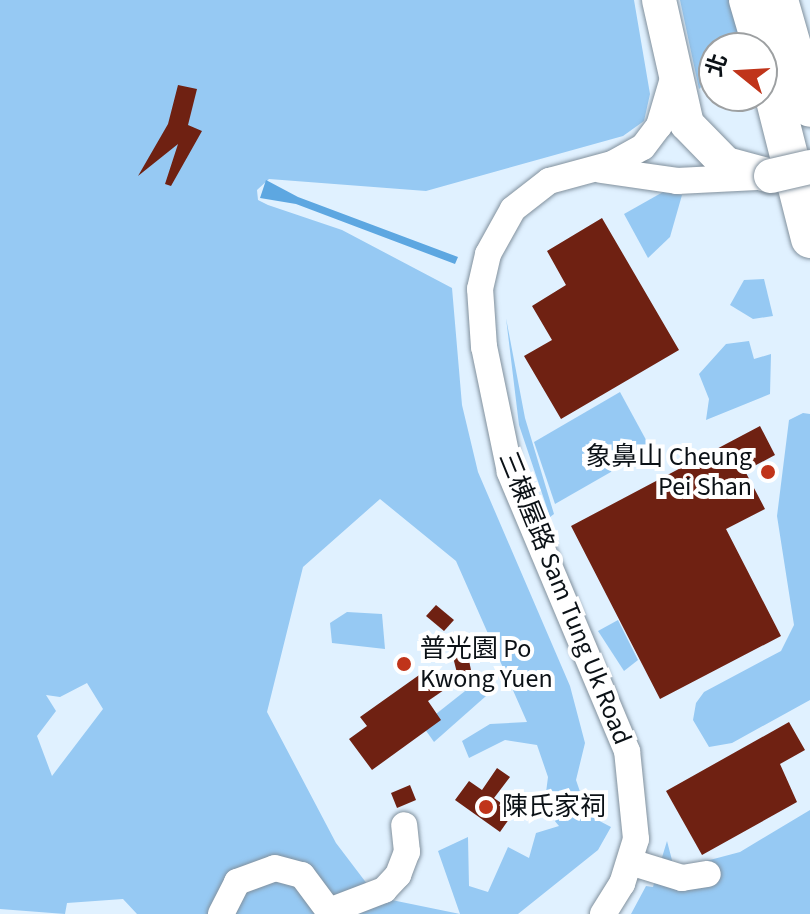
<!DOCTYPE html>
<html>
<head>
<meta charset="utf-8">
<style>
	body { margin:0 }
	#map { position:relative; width:810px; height:914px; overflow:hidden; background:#e0f1ff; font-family:"Source Sans 3","Noto Sans TC",sans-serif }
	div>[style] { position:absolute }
	.green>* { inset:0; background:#96c9f3 }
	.water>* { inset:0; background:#5da7e1 }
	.building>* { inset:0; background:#6f2112 }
	.roads { filter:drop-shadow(0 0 2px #81909d) drop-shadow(0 0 2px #81909d) }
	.minor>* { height:26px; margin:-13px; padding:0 13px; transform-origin:13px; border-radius:13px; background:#fff }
	.major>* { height:34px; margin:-17px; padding:0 17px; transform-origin:17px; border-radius:17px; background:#fff }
	.highway>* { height:38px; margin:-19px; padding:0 19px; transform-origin:19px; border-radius:19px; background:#fff }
	.bridges { filter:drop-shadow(0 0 2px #81909d) drop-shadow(0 0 2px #81909d) }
	.major-bridge>* { height:34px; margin:-17px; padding:0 17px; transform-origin:17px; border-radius:17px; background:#fff }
	.dots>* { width:22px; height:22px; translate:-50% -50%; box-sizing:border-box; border:4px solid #fff; border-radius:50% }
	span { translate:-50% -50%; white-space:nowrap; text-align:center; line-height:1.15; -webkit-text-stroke:8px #fff; paint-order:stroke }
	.poi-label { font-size:26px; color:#0b1116 }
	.right { translate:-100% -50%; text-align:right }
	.left { translate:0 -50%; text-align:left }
	.street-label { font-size:26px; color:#0b1116 }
	.north { position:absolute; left:698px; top:32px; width:80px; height:80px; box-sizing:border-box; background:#fff; border:2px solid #9da0a2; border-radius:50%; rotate:288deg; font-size:22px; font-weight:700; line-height:32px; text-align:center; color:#0b1116 }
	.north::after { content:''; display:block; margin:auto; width:28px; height:36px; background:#c0341a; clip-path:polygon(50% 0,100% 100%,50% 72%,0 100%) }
</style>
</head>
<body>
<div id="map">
	<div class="green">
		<i style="clip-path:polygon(evenodd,0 0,634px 0,650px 94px,644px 121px,623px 136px,426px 191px,269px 179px,257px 190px,258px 200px,268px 205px,342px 230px,452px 288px,462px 405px,478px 472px,570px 686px,585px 743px,576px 780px,588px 815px,611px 827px,598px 850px,518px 914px,137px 914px,123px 899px,67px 903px,65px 914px,0 909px,0 0,380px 499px,456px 561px,527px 722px,490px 724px,462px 741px,469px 758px,505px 740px,537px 745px,548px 777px,544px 808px,559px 826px,536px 833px,529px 858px,508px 847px,488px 892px,469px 886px,468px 837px,438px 851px,460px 914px,377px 897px,336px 843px,267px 712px,303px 567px,380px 499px,0 0,87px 683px,103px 709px,52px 776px,37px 736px,56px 711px,46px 695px,60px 697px,87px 683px)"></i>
		<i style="clip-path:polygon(680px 0,729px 0,743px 48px,714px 48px,714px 76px,699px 89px)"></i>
		<i style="clip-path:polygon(663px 192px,682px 195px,670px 237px,648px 258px,624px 214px)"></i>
		<i style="clip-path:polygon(764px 279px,773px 316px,753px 319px,730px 305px,744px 280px)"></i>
		<i style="clip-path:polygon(506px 318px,525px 418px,554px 514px,550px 517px,519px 425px)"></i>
		<i style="clip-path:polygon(749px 341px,754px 359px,771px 354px,770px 394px,706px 420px,709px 399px,699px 374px,726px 344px)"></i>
		<i style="clip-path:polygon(620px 392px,651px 449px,555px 504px,534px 442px)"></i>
		<i style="clip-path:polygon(803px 413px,810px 414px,810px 700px,732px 743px,709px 747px,693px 720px,696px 703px,704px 692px,781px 651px,794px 625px,777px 516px,789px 420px)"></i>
		<i style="clip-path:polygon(347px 612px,382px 614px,385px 649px,332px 643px,330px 623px)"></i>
		<i style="clip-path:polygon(618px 620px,638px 660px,624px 671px,598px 631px)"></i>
		<i style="clip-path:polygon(479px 680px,486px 696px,434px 742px,422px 725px)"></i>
		<i style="clip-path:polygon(810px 810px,810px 914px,631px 914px,646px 886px,653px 887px,667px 841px,673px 864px,691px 865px,740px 852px)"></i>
	</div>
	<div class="water">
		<i style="clip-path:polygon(266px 180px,298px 197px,458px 257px,455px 264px,296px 204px,260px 198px)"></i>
	</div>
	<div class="building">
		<i style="clip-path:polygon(178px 85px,197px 89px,188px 125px,202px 131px,171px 186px,165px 184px,178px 144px,138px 176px,168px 124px)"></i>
		<i style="clip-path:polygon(602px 218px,679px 350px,561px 419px,524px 356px,552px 340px,532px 306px,566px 285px,547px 251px)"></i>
		<i style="clip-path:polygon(760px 426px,775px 455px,745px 471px,765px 509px,726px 529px,781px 636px,660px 699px,571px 526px)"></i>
		<i style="clip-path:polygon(436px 605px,454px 620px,444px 631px,426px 616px)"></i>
		<i style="clip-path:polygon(464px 634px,474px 686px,461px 689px,448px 637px)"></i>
		<i style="clip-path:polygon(429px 668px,444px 690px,428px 701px,441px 720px,372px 770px,349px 739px,367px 726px,360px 717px)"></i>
		<i style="clip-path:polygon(789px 722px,805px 750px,780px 764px,797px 802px,702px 855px,666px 791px)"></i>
		<i style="clip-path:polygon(497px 768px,510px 777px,494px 798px,514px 812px,500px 832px,455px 800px,469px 781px,482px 790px)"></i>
		<i style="clip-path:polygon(410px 785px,416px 800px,397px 808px,391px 793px)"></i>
	</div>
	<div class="roads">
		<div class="minor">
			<i style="left:601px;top:170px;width:77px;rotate:8.2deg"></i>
			<i style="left:677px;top:181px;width:80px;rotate:-2.9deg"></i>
			<i style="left:640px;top:865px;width:44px;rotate:17.2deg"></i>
			<i style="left:682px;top:878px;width:26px;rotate:-9deg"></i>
			<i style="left:332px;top:910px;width:56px;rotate:-21deg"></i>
			<i style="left:384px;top:890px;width:21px;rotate:-47deg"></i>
			<i style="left:398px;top:875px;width:25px;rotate:-69deg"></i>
			<i style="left:407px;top:852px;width:27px;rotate:-96deg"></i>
			<i style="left:221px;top:914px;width:36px;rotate:-63deg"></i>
			<i style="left:237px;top:882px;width:40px;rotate:-20.2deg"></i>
			<i style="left:275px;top:868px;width:28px;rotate:15deg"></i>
			<i style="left:302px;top:875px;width:49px;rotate:53.4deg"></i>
			<i style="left:603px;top:914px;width:36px;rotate:-58deg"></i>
			<i style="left:622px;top:884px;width:47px;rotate:-72.7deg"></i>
			<i style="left:636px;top:839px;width:88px;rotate:-95.8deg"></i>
			<i style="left:627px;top:751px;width:303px;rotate:-112.8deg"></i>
			<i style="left:510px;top:472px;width:128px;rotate:-101.7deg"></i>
			<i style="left:484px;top:347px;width:58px;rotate:-93.9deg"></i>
			<i style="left:480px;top:289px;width:36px;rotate:-77deg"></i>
			<i style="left:488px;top:254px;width:51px;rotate:-60.9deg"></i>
			<i style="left:513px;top:209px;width:46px;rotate:-37.9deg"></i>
			<i style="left:549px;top:181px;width:65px;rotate:-15.1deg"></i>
			<i style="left:612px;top:164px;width:35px;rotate:-29deg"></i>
			<i style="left:643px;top:147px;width:26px;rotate:-53deg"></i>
			<i style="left:659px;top:126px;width:53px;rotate:-73.6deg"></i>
		</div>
		<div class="major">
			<i style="left:659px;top:0;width:127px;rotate:77.3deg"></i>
			<i style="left:687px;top:124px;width:56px;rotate:45.7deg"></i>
			<i style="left:726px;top:164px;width:47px;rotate:14.9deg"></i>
		</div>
		<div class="highway">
			<i style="left:748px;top:0;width:50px;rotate:73.7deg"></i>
			<i style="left:779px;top:0;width:112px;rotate:74deg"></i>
			<i style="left:762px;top:49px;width:196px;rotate:75.8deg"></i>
		</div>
	</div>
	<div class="bridges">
		<div class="major-bridge">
			<i style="left:771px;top:176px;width:40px;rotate:-13deg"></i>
		</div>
	</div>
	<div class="dots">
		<i style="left:768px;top:472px;background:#c0341a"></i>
		<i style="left:404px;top:664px;background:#c0341a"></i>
		<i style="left:486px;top:807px;background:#c0341a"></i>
	</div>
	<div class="poi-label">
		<span class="right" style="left:752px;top:472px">象鼻山 Cheung<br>Pei Shan</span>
		<span class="left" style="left:420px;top:664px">普光園 Po<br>Kwong Yuen</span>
		<span class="left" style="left:502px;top:807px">陳氏家祠</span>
	</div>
	<div class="street-label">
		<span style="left:565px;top:598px;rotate:68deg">三棟屋路 Sam Tung Uk Road</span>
	</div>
	<div class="north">北</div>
</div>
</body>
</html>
